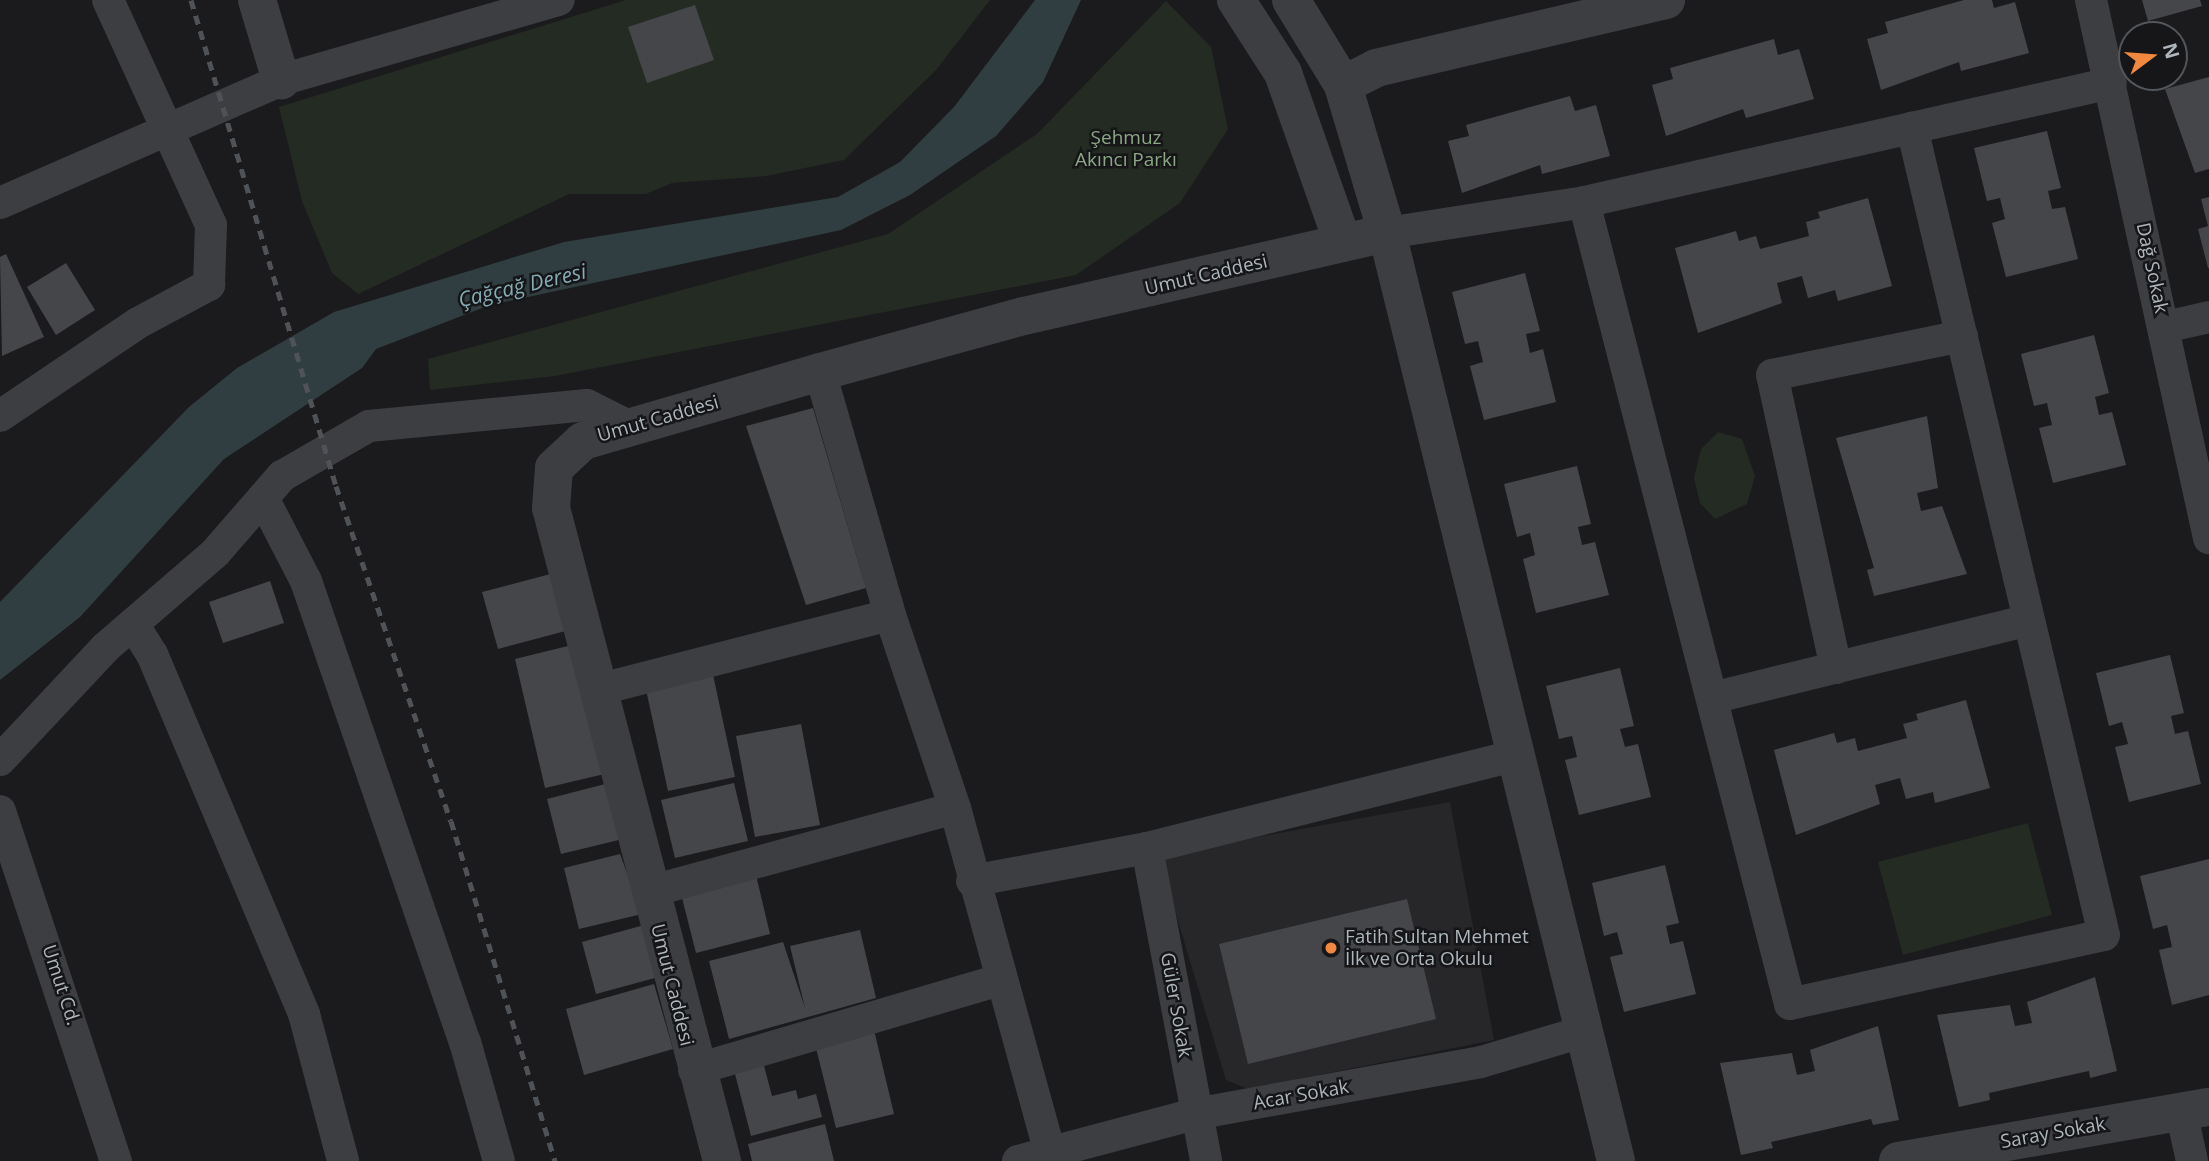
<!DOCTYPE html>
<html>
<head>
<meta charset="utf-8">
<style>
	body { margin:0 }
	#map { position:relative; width:2209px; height:1161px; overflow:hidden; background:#1b1b1d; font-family:"Open Sans",sans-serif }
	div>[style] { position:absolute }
	.built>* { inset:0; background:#27272a }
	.green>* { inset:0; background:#232b22 }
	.water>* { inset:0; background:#303e41 }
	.building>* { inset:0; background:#45464a }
	.minor>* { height:32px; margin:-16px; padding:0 16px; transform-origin:16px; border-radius:16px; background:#3c3e42 }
	.tertiary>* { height:38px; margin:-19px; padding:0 19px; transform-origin:19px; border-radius:19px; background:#3c3e42 }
	.rail>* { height:5px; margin-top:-2.5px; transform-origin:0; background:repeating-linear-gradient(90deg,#4f5357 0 9px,transparent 0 16px) }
	.dots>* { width:19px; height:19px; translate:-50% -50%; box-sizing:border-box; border:4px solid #161618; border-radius:50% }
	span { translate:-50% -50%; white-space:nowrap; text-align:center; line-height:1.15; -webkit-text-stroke:5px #161618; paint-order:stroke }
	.park-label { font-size:19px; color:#8ba785 }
	.street-label { font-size:19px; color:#adb6bc }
	.poi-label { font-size:19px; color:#adb6bc }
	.left { translate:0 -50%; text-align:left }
	.water-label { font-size:21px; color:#86acb6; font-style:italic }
	.north { position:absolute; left:2118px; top:21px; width:70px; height:70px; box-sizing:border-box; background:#161618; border:2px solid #52565a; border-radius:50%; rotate:74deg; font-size:19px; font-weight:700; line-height:28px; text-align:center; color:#adb6bc }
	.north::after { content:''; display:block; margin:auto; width:24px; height:32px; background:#f1883f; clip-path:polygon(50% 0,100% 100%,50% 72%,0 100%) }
</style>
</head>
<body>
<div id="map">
	<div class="built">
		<i style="clip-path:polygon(1450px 802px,1494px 1040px,1248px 1089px,1226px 1080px,1158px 855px)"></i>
	</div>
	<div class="green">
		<i style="clip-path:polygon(626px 0,990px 0,936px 70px,844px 160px,766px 176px,672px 183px,646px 194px,569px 194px,358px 294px,332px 273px,302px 201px,279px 107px)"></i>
		<i style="clip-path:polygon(1166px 1px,1211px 47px,1228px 129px,1180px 203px,1076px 275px,555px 376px,430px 390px,428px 359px,888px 234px,1037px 134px)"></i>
		<i style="clip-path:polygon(1718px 432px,1742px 439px,1755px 476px,1747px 504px,1715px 519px,1700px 503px,1694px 478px,1701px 449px)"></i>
		<i style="clip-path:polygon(2028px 823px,2052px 915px,1903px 955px,1878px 862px)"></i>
	</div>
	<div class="water">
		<i style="clip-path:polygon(1035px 0,1081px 0,1043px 82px,996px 136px,910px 195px,841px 230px,490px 305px,376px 349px,362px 368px,224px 459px,80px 617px,0 680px,0 602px,189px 407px,237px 368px,334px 312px,564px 242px,838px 197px,900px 162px,954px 107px)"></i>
	</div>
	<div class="building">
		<i style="clip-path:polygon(1964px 0,1992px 0,1994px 8px,2015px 2px,2029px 53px,1961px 71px,1959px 62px,1881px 90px,1867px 39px,1888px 33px,1885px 22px)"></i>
		<i style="clip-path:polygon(2142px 0,2200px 0,2202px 6px,2148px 21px)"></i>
		<i style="clip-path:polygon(695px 5px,714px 60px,647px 83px,628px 27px)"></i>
		<i style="clip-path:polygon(1774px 39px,1778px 55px,1799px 49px,1814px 99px,1746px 118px,1743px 109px,1666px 136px,1652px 85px,1673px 79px,1670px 68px)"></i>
		<i style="clip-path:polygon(2209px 77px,2209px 169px,2195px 173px,2165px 89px)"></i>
		<i style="clip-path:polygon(1570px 96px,1575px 111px,1596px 105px,1610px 156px,1542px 174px,1540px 165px,1462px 193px,1448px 141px,1469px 136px,1466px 125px)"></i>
		<i style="clip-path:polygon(2047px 131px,2061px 188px,2048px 191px,2052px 209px,2065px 207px,2078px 259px,2006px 277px,1992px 223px,2005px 219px,2000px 198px,1987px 201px,1974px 148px)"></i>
		<i style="clip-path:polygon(2209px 197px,2209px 268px,2208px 268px,2198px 229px,2208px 226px,2201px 199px)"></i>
		<i style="clip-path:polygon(1868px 198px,1892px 286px,1838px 301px,1835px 290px,1808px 298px,1802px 276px,1777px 283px,1782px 303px,1698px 333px,1675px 248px,1736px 231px,1739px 241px,1756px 236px,1760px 249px,1809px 236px,1806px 222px,1820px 218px,1818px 212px)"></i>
		<i style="clip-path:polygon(6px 254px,44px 337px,2px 356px,0 257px)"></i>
		<i style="clip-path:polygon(66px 263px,95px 310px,56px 335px,27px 287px)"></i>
		<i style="clip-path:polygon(1525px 273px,1540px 331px,1526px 334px,1530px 353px,1543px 349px,1556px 402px,1484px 420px,1470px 366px,1483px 362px,1478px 341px,1465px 344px,1452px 292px)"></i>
		<i style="clip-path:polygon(2094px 335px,2109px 393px,2095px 397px,2099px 415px,2112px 412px,2126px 465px,2053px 483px,2039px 428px,2052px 425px,2047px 403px,2034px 406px,2021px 354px)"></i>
		<i style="clip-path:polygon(813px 408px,866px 588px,806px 605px,746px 426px)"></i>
		<i style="clip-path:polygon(1927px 416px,1938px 488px,1917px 493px,1921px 511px,1942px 506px,1967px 574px,1874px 596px,1867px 570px,1874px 568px,1836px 438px)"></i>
		<i style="clip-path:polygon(1577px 466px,1591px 524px,1578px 527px,1582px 545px,1595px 542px,1609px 595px,1536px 613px,1523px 559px,1535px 555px,1530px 533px,1517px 537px,1504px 484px)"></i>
		<i style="clip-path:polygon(558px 572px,573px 629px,498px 649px,482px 592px)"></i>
		<i style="clip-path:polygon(270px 581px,284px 623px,223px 643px,209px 602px)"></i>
		<i style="clip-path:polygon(576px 644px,609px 773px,545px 788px,515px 659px)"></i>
		<i style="clip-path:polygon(2170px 655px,2184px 713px,2171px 716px,2175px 734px,2188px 731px,2201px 784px,2129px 802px,2115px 747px,2128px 744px,2122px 722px,2109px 726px,2096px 673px)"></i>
		<i style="clip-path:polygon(1620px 668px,1634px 726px,1620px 729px,1625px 747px,1638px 744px,1651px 797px,1579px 815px,1565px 760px,1577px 757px,1572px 736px,1559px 739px,1546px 686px)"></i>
		<i style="clip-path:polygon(712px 670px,735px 777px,668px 791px,645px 685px)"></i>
		<i style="clip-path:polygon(1966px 700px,1990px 788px,1935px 803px,1933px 792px,1906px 799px,1900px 778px,1875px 785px,1880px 804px,1796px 835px,1774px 750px,1834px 733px,1837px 743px,1855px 738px,1858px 751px,1907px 738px,1903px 724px,1918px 720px,1916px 714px)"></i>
		<i style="clip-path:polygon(801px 724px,820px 825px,755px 837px,736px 736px)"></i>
		<i style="clip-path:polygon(613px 782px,627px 838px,561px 854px,547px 799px)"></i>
		<i style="clip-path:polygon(734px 783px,748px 841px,675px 858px,661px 800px)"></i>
		<i style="clip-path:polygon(620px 854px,642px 914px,579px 929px,564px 868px)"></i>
		<i style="clip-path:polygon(2209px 859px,2209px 995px,2172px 1005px,2159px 950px,2172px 947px,2167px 925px,2153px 929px,2140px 876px)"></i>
		<i style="clip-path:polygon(1665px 865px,1679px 923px,1666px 926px,1670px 944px,1683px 941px,1696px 994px,1624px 1012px,1610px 957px,1623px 954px,1617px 932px,1604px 936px,1592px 883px)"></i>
		<i style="clip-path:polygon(755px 871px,770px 934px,696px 953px,680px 890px)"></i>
		<i style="clip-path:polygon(1407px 899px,1436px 1019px,1248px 1064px,1219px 944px)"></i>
		<i style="clip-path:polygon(648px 924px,662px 976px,596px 994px,582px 942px)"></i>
		<i style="clip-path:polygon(860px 930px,876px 998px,729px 1039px,709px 961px,783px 942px,805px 1008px,790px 946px)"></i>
		<i style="clip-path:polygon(2095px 977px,2117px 1071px,2090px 1078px,2089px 1071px,1989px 1093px,1990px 1100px,1959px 1107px,1937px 1015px,2010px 1005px,2015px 1026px,2032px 1023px,2027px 1002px)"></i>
		<i style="clip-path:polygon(654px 984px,673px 1049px,584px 1075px,566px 1009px)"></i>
		<i style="clip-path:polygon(1878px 1026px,1899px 1120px,1873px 1125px,1871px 1119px,1771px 1142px,1773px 1148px,1741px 1155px,1720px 1063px,1792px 1053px,1797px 1075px,1815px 1071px,1810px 1050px)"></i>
		<i style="clip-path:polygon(874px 1030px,894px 1114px,836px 1128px,815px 1044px)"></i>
		<i style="clip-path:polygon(763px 1062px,772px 1096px,796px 1090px,798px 1099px,816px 1094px,822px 1117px,751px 1136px,734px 1070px)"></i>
		<i style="clip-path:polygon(825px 1124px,834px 1161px,752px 1161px,748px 1144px)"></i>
	</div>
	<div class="minor">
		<i style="left:2091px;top:0;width:551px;rotate:77.63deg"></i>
		<i style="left:1584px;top:202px;width:828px;rotate:75.59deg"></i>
		<i style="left:1790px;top:1004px;width:321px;rotate:-12.4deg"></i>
		<i style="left:2104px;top:935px;width:830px;rotate:-103.38deg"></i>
		<i style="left:0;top:203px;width:307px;rotate:-23.6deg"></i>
		<i style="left:281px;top:80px;width:289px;rotate:-16.1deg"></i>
		<i style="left:1387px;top:233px;width:199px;rotate:-8.9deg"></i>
		<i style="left:1584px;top:202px;width:540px;rotate:-12.72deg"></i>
		<i style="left:2165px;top:327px;width:45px;rotate:-12.8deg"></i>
		<i style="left:820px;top:372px;width:253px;rotate:73.9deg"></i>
		<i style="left:890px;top:615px;width:204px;rotate:71.4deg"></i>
		<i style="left:955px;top:808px;width:358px;rotate:74.6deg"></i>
		<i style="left:0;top:416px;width:166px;rotate:-34deg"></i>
		<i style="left:138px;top:323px;width:81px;rotate:-28.2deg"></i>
		<i style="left:209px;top:285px;width:60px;rotate:-88.1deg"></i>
		<i style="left:211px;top:225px;width:247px;rotate:-114.6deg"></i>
		<i style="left:263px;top:498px;width:93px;rotate:62.6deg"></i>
		<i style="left:306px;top:581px;width:488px;rotate:71deg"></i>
		<i style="left:465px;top:1042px;width:124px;rotate:74.1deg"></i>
		<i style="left:133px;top:624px;width:36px;rotate:58deg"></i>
		<i style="left:152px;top:654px;width:391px;rotate:67.1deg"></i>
		<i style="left:304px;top:1014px;width:152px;rotate:75.1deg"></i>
		<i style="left:1836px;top:668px;width:300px;rotate:-102.3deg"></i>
		<i style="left:1772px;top:375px;width:194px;rotate:-11.6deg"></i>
		<i style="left:597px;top:690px;width:302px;rotate:-14.4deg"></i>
		<i style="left:1712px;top:698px;width:326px;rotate:-13.8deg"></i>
		<i style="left:0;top:760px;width:154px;rotate:-46.8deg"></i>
		<i style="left:105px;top:648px;width:145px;rotate:-40.8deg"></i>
		<i style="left:215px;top:553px;width:102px;rotate:-49deg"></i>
		<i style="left:282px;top:476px;width:100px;rotate:-29.9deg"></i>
		<i style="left:369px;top:426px;width:219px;rotate:-5.5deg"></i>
		<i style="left:587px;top:405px;width:49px;rotate:26.6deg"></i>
		<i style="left:0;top:811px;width:369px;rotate:71.7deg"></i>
		<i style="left:1147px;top:848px;width:319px;rotate:79.3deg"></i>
		<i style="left:972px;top:881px;width:178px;rotate:-10.7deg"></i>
		<i style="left:1147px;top:848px;width:382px;rotate:-14.1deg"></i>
		<i style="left:648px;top:892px;width:318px;rotate:-15.3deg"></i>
		<i style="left:694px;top:1070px;width:319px;rotate:-16.4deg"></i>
		<i style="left:2181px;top:1111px;width:51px;rotate:77.6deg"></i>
		<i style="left:1018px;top:1161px;width:183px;rotate:-14.9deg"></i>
		<i style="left:1195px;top:1114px;width:291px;rotate:-10.3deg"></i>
		<i style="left:1481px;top:1062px;width:109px;rotate:-16.6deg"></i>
	</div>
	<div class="tertiary">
		<i style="left:257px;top:0;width:84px;rotate:73.3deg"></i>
		<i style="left:1236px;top:0;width:87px;rotate:57.2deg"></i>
		<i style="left:1283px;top:73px;width:180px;rotate:70.6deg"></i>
		<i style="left:1291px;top:0;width:100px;rotate:58.5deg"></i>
		<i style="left:722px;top:1161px;width:675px;rotate:-104.67deg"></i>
		<i style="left:551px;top:508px;width:40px;rotate:-85.7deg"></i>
		<i style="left:554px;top:468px;width:40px;rotate:-43deg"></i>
		<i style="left:583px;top:441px;width:247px;rotate:-16.2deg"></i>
		<i style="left:820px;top:372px;width:212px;rotate:-15.4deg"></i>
		<i style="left:1024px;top:316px;width:372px;rotate:-12.9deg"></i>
		<i style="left:1616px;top:1161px;width:956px;rotate:-103.86deg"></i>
		<i style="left:1387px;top:233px;width:154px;rotate:-106.6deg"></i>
		<i style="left:1343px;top:85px;width:37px;rotate:-27deg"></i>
		<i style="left:1376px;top:68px;width:298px;rotate:-13.2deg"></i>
		<i style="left:1898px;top:1161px;width:316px;rotate:-9.9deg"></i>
	</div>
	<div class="rail">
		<i style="left:191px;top:0;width:507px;rotate:73.39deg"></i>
		<i style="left:336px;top:486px;width:354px;rotate:71.1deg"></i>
		<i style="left:451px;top:821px;width:356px;rotate:73deg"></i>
	</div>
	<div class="dots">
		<i style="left:1331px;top:948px;background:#f1883f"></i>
	</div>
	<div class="park-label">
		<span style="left:1126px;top:149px">Şehmuz<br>Akıncı Parkı</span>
	</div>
	<div class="street-label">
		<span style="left:2152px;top:268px;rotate:78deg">Dağ Sokak</span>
		<span style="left:1206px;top:275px;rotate:-13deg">Umut Caddesi</span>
		<span style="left:658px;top:419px;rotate:-16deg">Umut Caddesi</span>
		<span style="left:61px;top:985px;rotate:72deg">Umut Cd.</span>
		<span style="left:672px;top:985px;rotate:76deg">Umut Caddesi</span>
		<span style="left:1176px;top:1005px;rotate:80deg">Güler Sokak</span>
		<span style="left:1301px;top:1095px;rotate:-10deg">Acar Sokak</span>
		<span style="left:2053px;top:1133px;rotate:-10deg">Saray Sokak</span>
	</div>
	<div class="poi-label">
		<span class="left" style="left:1345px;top:948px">Fatih Sultan Mehmet<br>İlk ve Orta Okulu</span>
	</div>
	<div class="water-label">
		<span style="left:522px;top:285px;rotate:-13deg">Çağçağ Deresi</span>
	</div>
	<div class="north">N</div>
</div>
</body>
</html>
